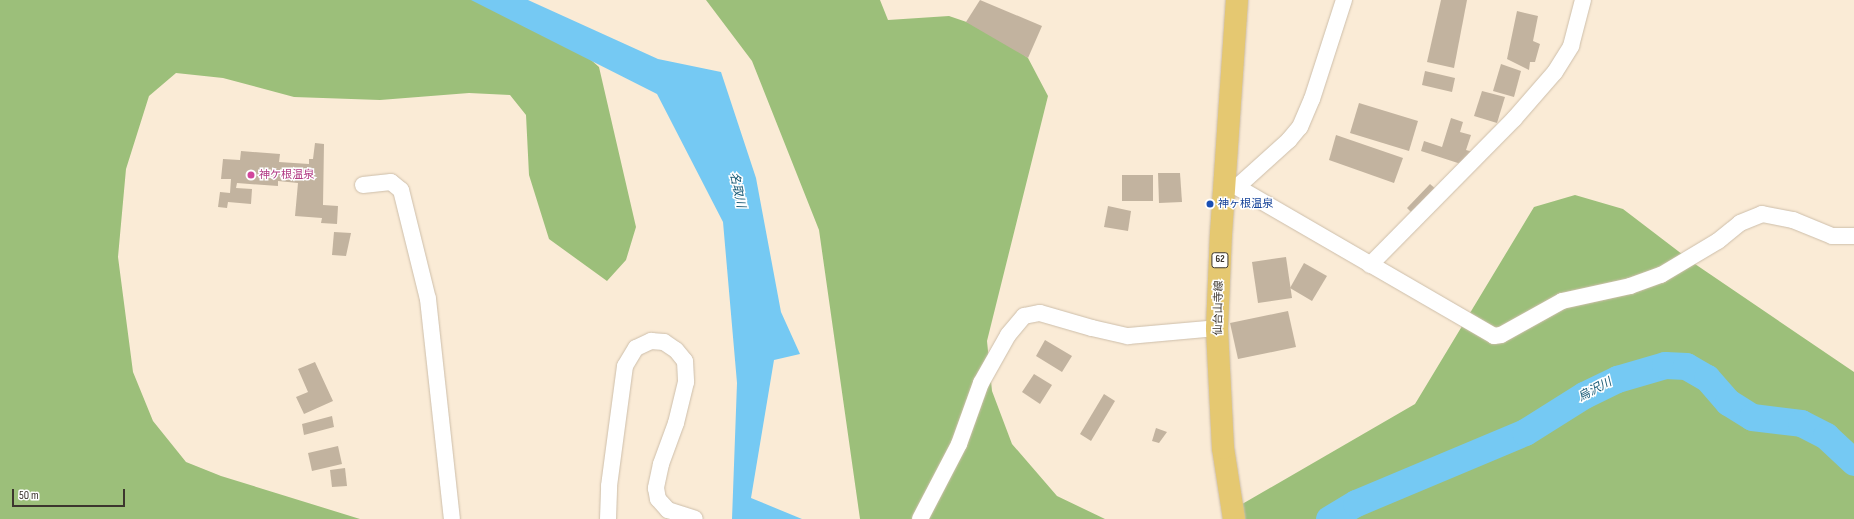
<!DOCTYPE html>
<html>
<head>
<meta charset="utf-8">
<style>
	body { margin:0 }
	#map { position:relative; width:1854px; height:519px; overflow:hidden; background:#faebd6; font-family:"Sofia Sans Condensed","Noto Sans JP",sans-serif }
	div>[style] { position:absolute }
	.forest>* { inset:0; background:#9cbf7a }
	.water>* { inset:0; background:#75c9f3 }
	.river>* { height:27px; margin:-13.5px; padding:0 13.5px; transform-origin:13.5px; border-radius:13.5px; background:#75c9f3 }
	.building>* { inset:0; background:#c2b39f }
	.roads { filter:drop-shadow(0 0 1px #cdbeaa) drop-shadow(0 0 1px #cdbeaa) }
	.minor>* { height:16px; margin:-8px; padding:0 8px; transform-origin:8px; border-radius:8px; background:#fff }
	.primary>* { height:22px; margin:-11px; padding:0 11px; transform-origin:11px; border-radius:11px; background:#e5c871 }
	.dots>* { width:11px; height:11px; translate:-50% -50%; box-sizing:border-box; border:2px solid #fff; border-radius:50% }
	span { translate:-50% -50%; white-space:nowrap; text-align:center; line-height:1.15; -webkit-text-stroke:3px #fff; paint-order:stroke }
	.shield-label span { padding:1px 3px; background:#fff; border:1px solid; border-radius:3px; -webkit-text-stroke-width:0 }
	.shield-label { font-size:10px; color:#3c362e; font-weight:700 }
	.hotel-label { font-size:11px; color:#b23c85 }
	.left { translate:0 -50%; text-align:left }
	.transit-label { font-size:11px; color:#164399 }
	.street-label { font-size:11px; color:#3c362e }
	.water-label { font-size:12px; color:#175975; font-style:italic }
	.scale { position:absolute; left:12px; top:489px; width:113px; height:18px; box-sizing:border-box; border:2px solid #3c362e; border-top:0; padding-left:5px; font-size:12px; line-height:14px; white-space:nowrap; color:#3c362e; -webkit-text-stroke:3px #fff; paint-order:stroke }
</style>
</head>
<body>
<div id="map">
	<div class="forest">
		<i style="clip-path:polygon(0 0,523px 0,599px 67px,636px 227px,626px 260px,607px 281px,549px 239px,529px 175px,526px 115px,510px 95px,469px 93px,380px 100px,294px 97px,223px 78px,176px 73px,149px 96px,126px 169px,118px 257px,133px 372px,153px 421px,186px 462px,221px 476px,360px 519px,0 519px)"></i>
		<i style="clip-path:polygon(706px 0,880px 0,888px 20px,949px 16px,990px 30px,1028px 58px,1048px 96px,987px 341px,992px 391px,1012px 444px,1057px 496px,1105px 519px,860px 519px,819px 230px,752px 61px)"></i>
		<i style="clip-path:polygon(1575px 195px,1623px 209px,1695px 264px,1854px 372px,1854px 519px,1240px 519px,1237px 507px,1415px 404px,1534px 207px)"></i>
	</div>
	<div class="water">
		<i style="clip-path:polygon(471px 0,528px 0,658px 59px,721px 72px,756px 178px,781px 312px,800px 354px,774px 360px,751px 498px,802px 519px,732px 519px,737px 383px,723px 222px,657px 94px)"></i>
	</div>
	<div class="river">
		<i style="left:1329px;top:519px;width:31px;rotate:-31deg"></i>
		<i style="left:1356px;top:503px;width:183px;rotate:-22.8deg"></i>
		<i style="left:1525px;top:432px;width:70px;rotate:-32.1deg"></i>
		<i style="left:1584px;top:395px;width:37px;rotate:-26deg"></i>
		<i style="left:1617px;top:379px;width:50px;rotate:-16.3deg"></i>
		<i style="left:1665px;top:365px;width:21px;rotate:3deg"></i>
		<i style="left:1686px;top:366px;width:24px;rotate:30deg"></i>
		<i style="left:1707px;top:378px;width:32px;rotate:49deg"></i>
		<i style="left:1728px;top:402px;width:28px;rotate:32deg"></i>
		<i style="left:1752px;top:417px;width:49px;rotate:7deg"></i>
		<i style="left:1801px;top:423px;width:28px;rotate:27deg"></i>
		<i style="left:1826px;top:436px;width:38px;rotate:43deg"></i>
	</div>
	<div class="building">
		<i style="clip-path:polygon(980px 0,1042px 26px,1028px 58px,966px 22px)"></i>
		<i style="clip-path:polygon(1441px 0,1467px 0,1454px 68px,1427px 62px)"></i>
		<i style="clip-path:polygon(1517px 11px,1538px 16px,1533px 41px,1540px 44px,1535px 62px,1530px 62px,1529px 70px,1507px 59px)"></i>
		<i style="clip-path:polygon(1501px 64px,1521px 71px,1514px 97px,1493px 91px)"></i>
		<i style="clip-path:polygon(1425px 71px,1455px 78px,1452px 92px,1422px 85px)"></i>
		<i style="clip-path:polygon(1482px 91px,1505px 97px,1497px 123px,1474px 116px)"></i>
		<i style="clip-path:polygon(1359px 103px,1418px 121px,1409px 151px,1350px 133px)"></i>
		<i style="clip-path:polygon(1451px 118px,1463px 122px,1460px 132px,1471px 135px,1466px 150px,1476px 153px,1464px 165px,1421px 151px,1424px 141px,1442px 147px)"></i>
		<i style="clip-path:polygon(1336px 135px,1403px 158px,1394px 183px,1329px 160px)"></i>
		<i style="clip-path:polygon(315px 143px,324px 144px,323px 205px,338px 206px,337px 224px,321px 223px,322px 218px,295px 216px,298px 183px,278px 181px,278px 186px,237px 183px,236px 188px,252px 189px,251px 204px,228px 202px,227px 208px,218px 207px,220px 192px,230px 193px,231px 179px,221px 179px,223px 159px,240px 160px,241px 151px,280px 154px,279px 162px,309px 164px,309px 159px,313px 159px)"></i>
		<i style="clip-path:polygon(1158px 173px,1180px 173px,1182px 202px,1159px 203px)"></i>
		<i style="clip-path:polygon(1122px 175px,1153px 175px,1153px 201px,1122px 201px)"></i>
		<i style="clip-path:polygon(1430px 184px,1438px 191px,1415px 216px,1407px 208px)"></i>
		<i style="clip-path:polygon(1108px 206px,1131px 211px,1128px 231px,1104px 227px)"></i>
		<i style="clip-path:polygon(334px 232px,351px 233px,346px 256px,332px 255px)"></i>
		<i style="clip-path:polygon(1286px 257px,1292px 298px,1258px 303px,1252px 262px)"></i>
		<i style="clip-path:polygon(1304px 263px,1327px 276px,1312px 301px,1290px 288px)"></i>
		<i style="clip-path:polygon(1288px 311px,1296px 347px,1238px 359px,1230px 323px)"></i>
		<i style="clip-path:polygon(1045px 340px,1072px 356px,1062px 372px,1036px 356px)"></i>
		<i style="clip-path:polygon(315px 362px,333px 401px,304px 414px,296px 397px,308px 392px,298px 369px)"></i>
		<i style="clip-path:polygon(1034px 374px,1052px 385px,1040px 404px,1022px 392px)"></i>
		<i style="clip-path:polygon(1104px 394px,1115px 401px,1091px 441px,1080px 434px)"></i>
		<i style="clip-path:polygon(332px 416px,334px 427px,304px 435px,302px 424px)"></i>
		<i style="clip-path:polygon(1156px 428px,1167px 432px,1159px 443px,1152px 441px)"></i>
		<i style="clip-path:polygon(338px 446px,342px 464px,312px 471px,308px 453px)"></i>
		<i style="clip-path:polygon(345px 468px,347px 486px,332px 487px,330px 470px)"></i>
	</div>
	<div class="roads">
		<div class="minor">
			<i style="left:363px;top:185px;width:28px;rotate:-6deg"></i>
			<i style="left:391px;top:182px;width:13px;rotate:39deg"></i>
			<i style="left:401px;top:190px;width:112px;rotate:76.1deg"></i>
			<i style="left:428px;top:299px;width:221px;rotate:83.8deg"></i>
			<i style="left:1225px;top:187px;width:12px"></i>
			<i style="left:1237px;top:187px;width:297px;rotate:30.1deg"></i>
			<i style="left:1494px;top:336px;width:7px;rotate:-8deg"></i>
			<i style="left:1501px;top:335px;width:70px;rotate:-29.1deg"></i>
			<i style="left:1562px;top:301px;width:70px;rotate:-12.4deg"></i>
			<i style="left:1630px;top:286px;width:33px;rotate:-20deg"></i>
			<i style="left:1661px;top:275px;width:66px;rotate:-30.8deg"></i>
			<i style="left:1718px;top:241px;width:28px;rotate:-39deg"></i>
			<i style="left:1740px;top:223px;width:24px;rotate:-22deg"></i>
			<i style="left:1762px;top:214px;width:32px;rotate:11deg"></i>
			<i style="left:1793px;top:220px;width:42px;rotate:22.3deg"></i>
			<i style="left:1832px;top:236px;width:22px"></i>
			<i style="left:1237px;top:187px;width:70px;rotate:-42.1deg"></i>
			<i style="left:1289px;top:140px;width:17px;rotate:-50deg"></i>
			<i style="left:1300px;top:127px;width:30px;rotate:-67deg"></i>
			<i style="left:1312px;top:99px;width:104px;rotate:-72.1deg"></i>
			<i style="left:1370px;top:265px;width:205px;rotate:-45.4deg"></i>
			<i style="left:1514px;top:119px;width:62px;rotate:-48.9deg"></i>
			<i style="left:1555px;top:72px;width:31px;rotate:-58deg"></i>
			<i style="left:1571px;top:46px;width:48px;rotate:-75.4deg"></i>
			<i style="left:608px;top:519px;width:33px;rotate:-88deg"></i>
			<i style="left:609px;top:486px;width:121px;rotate:-82.4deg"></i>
			<i style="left:625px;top:366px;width:21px;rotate:-59deg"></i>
			<i style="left:636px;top:348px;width:17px;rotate:-25deg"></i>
			<i style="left:651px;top:341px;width:13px;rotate:4deg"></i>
			<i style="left:664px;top:342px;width:14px;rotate:34deg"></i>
			<i style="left:676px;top:350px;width:14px;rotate:51deg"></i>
			<i style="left:685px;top:361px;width:21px;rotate:87deg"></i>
			<i style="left:686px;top:382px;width:42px;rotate:103.7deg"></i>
			<i style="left:676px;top:423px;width:44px;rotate:110.1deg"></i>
			<i style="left:661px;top:464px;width:25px;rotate:102deg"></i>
			<i style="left:656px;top:488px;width:11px;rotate:80deg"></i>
			<i style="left:658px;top:499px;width:15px;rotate:48deg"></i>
			<i style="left:668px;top:510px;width:28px;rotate:18deg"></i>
			<i style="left:920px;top:519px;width:85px;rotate:-62.5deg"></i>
			<i style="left:959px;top:444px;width:65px;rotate:-70.2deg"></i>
			<i style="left:981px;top:383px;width:55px;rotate:-60.6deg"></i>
			<i style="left:1008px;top:335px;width:25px;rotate:-50deg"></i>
			<i style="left:1024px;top:316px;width:16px;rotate:-11deg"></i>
			<i style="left:1040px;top:313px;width:54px;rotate:16.1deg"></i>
			<i style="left:1092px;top:328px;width:37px;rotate:13deg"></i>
			<i style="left:1128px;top:336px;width:89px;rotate:-5.1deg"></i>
		</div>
		<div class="primary">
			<i style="left:1234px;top:519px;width:72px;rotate:-98.8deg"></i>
			<i style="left:1223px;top:448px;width:120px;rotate:-92.9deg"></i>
			<i style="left:1217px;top:328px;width:94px;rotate:-87.6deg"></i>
			<i style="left:1221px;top:234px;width:235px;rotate:-86.1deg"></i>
		</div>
	</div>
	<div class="dots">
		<i style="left:251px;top:175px;background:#d1479c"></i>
		<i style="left:1210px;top:204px;background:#1a4fb4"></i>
	</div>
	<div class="shield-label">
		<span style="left:1220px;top:260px">62</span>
	</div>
	<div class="hotel-label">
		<span class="left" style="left:259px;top:175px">神ケ根温泉</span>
	</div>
	<div class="transit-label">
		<span class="left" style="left:1218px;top:204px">神ヶ根温泉</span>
	</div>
	<div class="street-label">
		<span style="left:1219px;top:308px;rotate:-89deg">仙台山寺線</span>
	</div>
	<div class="water-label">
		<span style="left:737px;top:190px;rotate:78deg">名取川</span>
		<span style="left:1595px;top:390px;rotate:-28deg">烏沢川</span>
	</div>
	<div class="scale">50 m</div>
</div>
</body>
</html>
